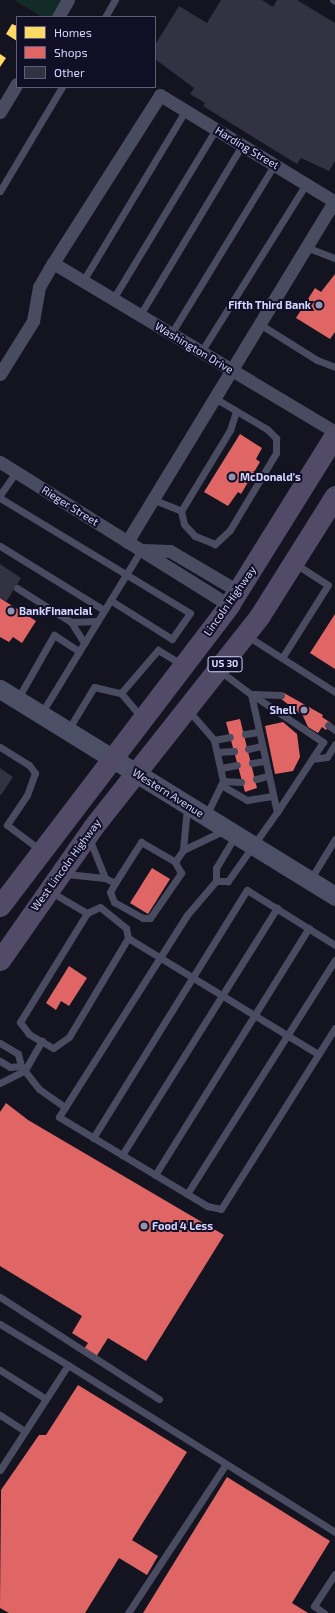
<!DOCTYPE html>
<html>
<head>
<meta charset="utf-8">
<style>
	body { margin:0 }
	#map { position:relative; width:335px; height:1613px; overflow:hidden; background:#141420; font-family:"Exo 2",sans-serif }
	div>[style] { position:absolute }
	.green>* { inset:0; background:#122b29 }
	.homes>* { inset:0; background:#ffd966 }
	.shops>* { inset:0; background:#e06666 }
	.building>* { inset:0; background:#323242 }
	.service>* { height:7px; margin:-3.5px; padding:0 3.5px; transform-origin:3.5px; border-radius:3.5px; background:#494b61 }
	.minor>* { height:13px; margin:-6.5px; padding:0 6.5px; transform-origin:6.5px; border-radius:6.5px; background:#494b61 }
	.secondary>* { height:19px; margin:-9.5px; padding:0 9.5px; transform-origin:9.5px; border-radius:9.5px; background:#4b5067 }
	.primary>* { height:21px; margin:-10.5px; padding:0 10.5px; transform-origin:10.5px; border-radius:10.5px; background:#514b67 }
	.dots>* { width:11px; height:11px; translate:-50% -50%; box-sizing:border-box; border:2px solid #100f25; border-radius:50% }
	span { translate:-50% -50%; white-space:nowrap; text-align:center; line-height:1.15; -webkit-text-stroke:4px #100f25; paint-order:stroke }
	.shield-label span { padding:1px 3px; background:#100f25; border:1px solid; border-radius:3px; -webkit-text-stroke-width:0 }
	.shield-label { font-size:10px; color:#d4d5ff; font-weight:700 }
	.street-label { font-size:11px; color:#d4d5ff }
	.poi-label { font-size:11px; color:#d4d5ff; font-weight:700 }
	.right { translate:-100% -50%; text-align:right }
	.left { translate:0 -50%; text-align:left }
	.legend { position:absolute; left:16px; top:16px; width:140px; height:72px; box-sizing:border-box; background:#100f25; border:1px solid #5e5e7c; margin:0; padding:5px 7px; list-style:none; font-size:12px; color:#d4d5ff }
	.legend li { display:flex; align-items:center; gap:8px; height:20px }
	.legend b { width:20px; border:1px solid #5e5e7c }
</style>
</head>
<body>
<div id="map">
	<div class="green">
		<i style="clip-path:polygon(14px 0,62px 0,51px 17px,42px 17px)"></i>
	</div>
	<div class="homes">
		<i style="clip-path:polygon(12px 24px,17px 26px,17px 41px,6px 34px)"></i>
		<i style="clip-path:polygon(0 54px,6px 58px,0 67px)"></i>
	</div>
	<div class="shops">
		<i style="clip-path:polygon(335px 274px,335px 332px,330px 339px,296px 318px,315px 288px,321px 292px)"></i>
		<i style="clip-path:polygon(240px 434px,262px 448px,256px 459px,260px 462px,241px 494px,238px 492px,228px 506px,204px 492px)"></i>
		<i style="clip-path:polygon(0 598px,36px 621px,22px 643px,13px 637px,9px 642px,0 637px)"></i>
		<i style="clip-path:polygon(335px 614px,335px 669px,310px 653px)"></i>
		<i style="clip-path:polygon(284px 693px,323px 715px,322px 717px,331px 723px,326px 730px,322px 727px,318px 733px,308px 727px,303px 716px,280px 698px)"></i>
		<i style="clip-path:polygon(240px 719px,257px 788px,245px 792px,226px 722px)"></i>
		<i style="clip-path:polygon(283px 722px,297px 734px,300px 757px,293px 771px,275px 774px,265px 726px)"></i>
		<i style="clip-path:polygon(152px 868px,170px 879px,148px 914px,130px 903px)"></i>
		<i style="clip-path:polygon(69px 966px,87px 978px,69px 1006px,61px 1001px,56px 1010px,46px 1003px)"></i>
		<i style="clip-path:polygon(6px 1103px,28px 1120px,224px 1235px,146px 1361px,108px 1338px,96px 1357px,84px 1349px,88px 1343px,72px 1333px,82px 1316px,0 1266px,0 1112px)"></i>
		<i style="clip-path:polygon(78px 1385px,187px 1452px,132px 1540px,158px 1556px,147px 1575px,119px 1558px,85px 1613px,9px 1613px,0 1608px,1px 1490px,39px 1435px,46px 1435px)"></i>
		<i style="clip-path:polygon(227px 1477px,330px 1541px,292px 1603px,308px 1613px,143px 1613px)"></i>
	</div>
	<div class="building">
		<i style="clip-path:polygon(221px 0,262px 0,273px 7px,277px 0,297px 0,335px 23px,335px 161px,329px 171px,301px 158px,297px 164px,203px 106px,205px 103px,190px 94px,194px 88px,155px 59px,155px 45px,179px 6px,207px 23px)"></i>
		<i style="clip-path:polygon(0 564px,21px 578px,6px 602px,0 598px)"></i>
		<i style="clip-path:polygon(0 768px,13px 777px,1px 795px,0 794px)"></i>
	</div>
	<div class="service">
		<i style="left:333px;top:0;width:2px;rotate:27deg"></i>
		<i style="left:105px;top:17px;width:20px;rotate:-60deg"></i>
		<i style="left:0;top:191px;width:121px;rotate:-59.2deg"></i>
		<i style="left:306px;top:247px;width:31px;rotate:21deg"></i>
		<i style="left:83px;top:281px;width:198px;rotate:-59deg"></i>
		<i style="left:113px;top:299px;width:199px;rotate:-58.8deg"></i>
		<i style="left:140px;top:315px;width:198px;rotate:-59deg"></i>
		<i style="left:258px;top:323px;width:70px;rotate:32.1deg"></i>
		<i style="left:317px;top:360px;width:19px;rotate:21deg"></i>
		<i style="left:171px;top:334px;width:198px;rotate:-58.6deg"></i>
		<i style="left:201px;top:352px;width:198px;rotate:-58deg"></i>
		<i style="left:213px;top:397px;width:63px;rotate:30.7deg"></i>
		<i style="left:267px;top:429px;width:13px;rotate:45deg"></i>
		<i style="left:276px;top:438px;width:15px;rotate:90deg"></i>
		<i style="left:276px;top:453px;width:90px;rotate:120.9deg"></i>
		<i style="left:230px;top:530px;width:21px;rotate:137deg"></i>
		<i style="left:215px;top:544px;width:22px;rotate:-158deg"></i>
		<i style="left:195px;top:536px;width:16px;rotate:-133deg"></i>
		<i style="left:184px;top:524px;width:13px;rotate:-103deg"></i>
		<i style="left:181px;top:511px;width:95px;rotate:-58.8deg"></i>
		<i style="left:230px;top:430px;width:19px;rotate:-72deg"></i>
		<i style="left:0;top:495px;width:28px;rotate:-55deg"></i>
		<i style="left:0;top:498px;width:222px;rotate:31.2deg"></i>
		<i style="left:190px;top:613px;width:32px;rotate:125deg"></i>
		<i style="left:172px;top:639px;width:73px;rotate:-147.8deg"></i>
		<i style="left:152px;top:499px;width:31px;rotate:22deg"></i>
		<i style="left:0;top:546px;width:122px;rotate:31.6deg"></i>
		<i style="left:17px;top:588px;width:64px;rotate:32.2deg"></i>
		<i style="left:71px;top:622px;width:25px;rotate:58deg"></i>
		<i style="left:71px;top:622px;width:26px;rotate:-2deg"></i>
		<i style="left:246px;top:635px;width:106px;rotate:32.6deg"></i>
		<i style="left:282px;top:658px;width:86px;rotate:-57.8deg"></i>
		<i style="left:328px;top:585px;width:40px;rotate:-147.1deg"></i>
		<i style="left:220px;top:671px;width:39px;rotate:37deg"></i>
		<i style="left:251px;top:694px;width:121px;rotate:77.6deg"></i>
		<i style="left:277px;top:812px;width:85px;rotate:125.4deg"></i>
		<i style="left:228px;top:881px;width:12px;rotate:180deg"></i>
		<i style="left:216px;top:881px;width:13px;rotate:-90deg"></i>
		<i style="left:216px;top:868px;width:39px;rotate:-59deg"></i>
		<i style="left:121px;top:693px;width:31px;rotate:50deg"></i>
		<i style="left:251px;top:694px;width:87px;rotate:33.7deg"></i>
		<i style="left:323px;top:742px;width:84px;rotate:123.3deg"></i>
		<i style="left:252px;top:694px;width:29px;rotate:2deg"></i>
		<i style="left:17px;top:700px;width:75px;rotate:-60.4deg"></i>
		<i style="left:54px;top:635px;width:30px;rotate:33deg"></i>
		<i style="left:189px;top:711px;width:38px;rotate:49deg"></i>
		<i style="left:214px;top:740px;width:42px;rotate:77.6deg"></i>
		<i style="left:223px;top:781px;width:39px;rotate:116deg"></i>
		<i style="left:41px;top:714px;width:192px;rotate:-58.6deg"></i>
		<i style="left:328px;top:725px;width:9px;rotate:36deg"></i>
		<i style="left:68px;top:730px;width:50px;rotate:-58.8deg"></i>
		<i style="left:94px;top:687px;width:28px;rotate:13deg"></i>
		<i style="left:121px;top:693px;width:57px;rotate:-49.3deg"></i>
		<i style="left:158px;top:650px;width:27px;rotate:31deg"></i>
		<i style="left:245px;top:734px;width:13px;rotate:-9deg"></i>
		<i style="left:214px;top:740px;width:16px;rotate:-11deg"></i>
		<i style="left:0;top:747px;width:34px;rotate:32deg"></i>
		<i style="left:29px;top:765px;width:10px;rotate:53deg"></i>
		<i style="left:35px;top:773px;width:23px;rotate:110deg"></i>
		<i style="left:27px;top:795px;width:36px;rotate:124deg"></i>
		<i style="left:7px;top:825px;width:40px;rotate:37deg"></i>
		<i style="left:248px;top:749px;width:13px;rotate:-13deg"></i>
		<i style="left:217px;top:752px;width:17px;rotate:-3deg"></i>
		<i style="left:312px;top:759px;width:15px;rotate:-8deg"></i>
		<i style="left:327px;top:757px;width:15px;rotate:-58deg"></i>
		<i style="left:252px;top:763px;width:12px;rotate:-9deg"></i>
		<i style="left:221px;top:768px;width:16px;rotate:-11deg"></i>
		<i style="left:256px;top:779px;width:11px;rotate:-15deg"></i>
		<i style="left:223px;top:781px;width:18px;rotate:3deg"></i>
		<i style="left:221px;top:785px;width:30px;rotate:30deg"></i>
		<i style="left:247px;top:800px;width:24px;rotate:-9deg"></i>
		<i style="left:187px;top:807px;width:43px;rotate:95.3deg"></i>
		<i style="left:183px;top:850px;width:47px;rotate:-25.5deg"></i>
		<i style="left:66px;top:874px;width:39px;rotate:6deg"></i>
		<i style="left:105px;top:878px;width:43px;rotate:-111.8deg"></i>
		<i style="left:105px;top:878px;width:11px;rotate:27deg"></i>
		<i style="left:115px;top:883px;width:10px;rotate:119deg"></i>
		<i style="left:110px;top:892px;width:11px;rotate:68deg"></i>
		<i style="left:114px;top:902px;width:33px;rotate:29deg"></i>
		<i style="left:143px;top:918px;width:7px"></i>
		<i style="left:150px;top:918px;width:55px;rotate:-55.4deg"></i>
		<i style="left:181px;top:873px;width:13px;rotate:-119deg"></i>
		<i style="left:310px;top:880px;width:48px;rotate:-58.6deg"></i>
		<i style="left:216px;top:881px;width:45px;rotate:130.5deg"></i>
		<i style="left:187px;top:915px;width:239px;rotate:122.4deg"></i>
		<i style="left:59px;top:1117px;width:173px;rotate:31deg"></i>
		<i style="left:207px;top:1206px;width:14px;rotate:12deg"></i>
		<i style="left:221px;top:1209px;width:214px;rotate:-57.8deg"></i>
		<i style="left:115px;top:883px;width:49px;rotate:-57.6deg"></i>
		<i style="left:141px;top:842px;width:39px;rotate:30deg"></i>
		<i style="left:175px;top:862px;width:14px;rotate:-56deg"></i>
		<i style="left:51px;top:892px;width:42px;rotate:30.3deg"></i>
		<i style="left:100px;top:907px;width:33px;rotate:39deg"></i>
		<i style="left:126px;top:928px;width:10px;rotate:79deg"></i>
		<i style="left:128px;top:938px;width:115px;rotate:120.8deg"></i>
		<i style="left:69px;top:1037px;width:19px;rotate:145deg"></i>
		<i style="left:53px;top:1048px;width:28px;rotate:-150deg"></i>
		<i style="left:29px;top:1034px;width:15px;rotate:-127deg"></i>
		<i style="left:20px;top:1022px;width:128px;rotate:-58.4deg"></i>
		<i style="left:87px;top:913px;width:14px;rotate:-25deg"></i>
		<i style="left:128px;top:938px;width:223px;rotate:31.4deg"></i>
		<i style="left:0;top:1043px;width:21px;rotate:31deg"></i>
		<i style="left:18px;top:1054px;width:12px;rotate:76deg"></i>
		<i style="left:21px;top:1066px;width:11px;rotate:175deg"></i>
		<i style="left:10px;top:1067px;width:12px;rotate:-149deg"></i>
		<i style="left:21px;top:1066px;width:29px;rotate:52deg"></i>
		<i style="left:39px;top:1089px;width:32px;rotate:35deg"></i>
		<i style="left:0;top:1083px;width:28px;rotate:-27deg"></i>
		<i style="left:25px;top:1070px;width:34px;rotate:-60deg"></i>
		<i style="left:93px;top:1138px;width:292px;rotate:-58.2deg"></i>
		<i style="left:247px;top:890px;width:104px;rotate:32deg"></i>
		<i style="left:122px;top:1155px;width:292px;rotate:-57.9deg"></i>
		<i style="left:155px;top:1175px;width:291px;rotate:-58.1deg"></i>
		<i style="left:187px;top:1194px;width:277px;rotate:-57.7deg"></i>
		<i style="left:0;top:1297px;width:189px;rotate:32.7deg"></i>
		<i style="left:0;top:1324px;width:79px;rotate:31.1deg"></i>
		<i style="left:0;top:1370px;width:54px;rotate:32.2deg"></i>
		<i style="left:0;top:1415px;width:30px;rotate:33deg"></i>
		<i style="left:0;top:1470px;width:125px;rotate:-57.1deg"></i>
		<i style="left:68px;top:1365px;width:315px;rotate:32deg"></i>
		<i style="left:128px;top:1613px;width:178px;rotate:-56.7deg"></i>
		<i style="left:324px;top:1613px;width:12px;rotate:-145deg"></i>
		<i style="left:314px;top:1606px;width:38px;rotate:-57deg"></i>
	</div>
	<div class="minor">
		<i style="left:58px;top:17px;width:20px;rotate:-60deg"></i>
		<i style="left:0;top:112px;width:33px;rotate:-59deg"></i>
		<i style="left:53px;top:263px;width:329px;rotate:30.9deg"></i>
		<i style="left:0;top:374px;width:62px;rotate:-58.1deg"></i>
		<i style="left:33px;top:321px;width:35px;rotate:-80deg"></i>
		<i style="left:39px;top:287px;width:28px;rotate:-60deg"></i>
		<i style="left:53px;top:263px;width:199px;rotate:-57.5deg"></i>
		<i style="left:160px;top:95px;width:205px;rotate:31.4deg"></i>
		<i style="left:0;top:462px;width:270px;rotate:32deg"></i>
		<i style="left:127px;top:542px;width:399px;rotate:-58.7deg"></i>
		<i style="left:141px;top:550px;width:29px;rotate:2deg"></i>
		<i style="left:170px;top:551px;width:79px;rotate:30.5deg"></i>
	</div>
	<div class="secondary">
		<i style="left:0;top:689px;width:394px;rotate:31.7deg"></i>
	</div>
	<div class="primary">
		<i style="left:0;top:906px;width:378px;rotate:-52.7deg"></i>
		<i style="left:229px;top:605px;width:200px;rotate:-58.1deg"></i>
		<i style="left:0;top:960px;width:162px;rotate:-55deg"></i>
		<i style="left:93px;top:827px;width:268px;rotate:-51.7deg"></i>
		<i style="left:259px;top:617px;width:143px;rotate:-57.9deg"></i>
	</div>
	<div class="dots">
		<i style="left:319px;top:305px;background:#9191b1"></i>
		<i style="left:232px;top:477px;background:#9191b1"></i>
		<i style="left:11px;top:611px;background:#9191b1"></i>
		<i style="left:304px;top:710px;background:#9191b1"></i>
		<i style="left:144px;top:1226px;background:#9191b1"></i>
	</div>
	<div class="shield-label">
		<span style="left:225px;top:664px">US 30</span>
	</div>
	<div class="street-label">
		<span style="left:247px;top:148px;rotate:31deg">Harding Street</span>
		<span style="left:194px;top:348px;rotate:31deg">Washington Drive</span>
		<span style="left:70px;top:506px;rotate:32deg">Rieger Street</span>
		<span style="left:230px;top:601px;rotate:-55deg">Lincoln Highway</span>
		<span style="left:168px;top:793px;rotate:32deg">Western Avenue</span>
		<span style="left:66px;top:865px;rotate:-54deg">West Lincoln Highway</span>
	</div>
	<div class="poi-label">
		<span class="right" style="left:311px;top:305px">Fifth Third Bank</span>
		<span class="left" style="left:240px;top:477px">McDonald's</span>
		<span class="left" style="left:19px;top:611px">BankFinancial</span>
		<span class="right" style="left:296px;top:710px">Shell</span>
		<span class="left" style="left:152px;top:1226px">Food 4 Less</span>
	</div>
	<ul class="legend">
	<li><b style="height:11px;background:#ffd966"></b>Homes</li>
	<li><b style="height:11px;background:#e06666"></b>Shops</li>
	<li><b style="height:11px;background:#323242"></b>Other</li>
	</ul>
</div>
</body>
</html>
